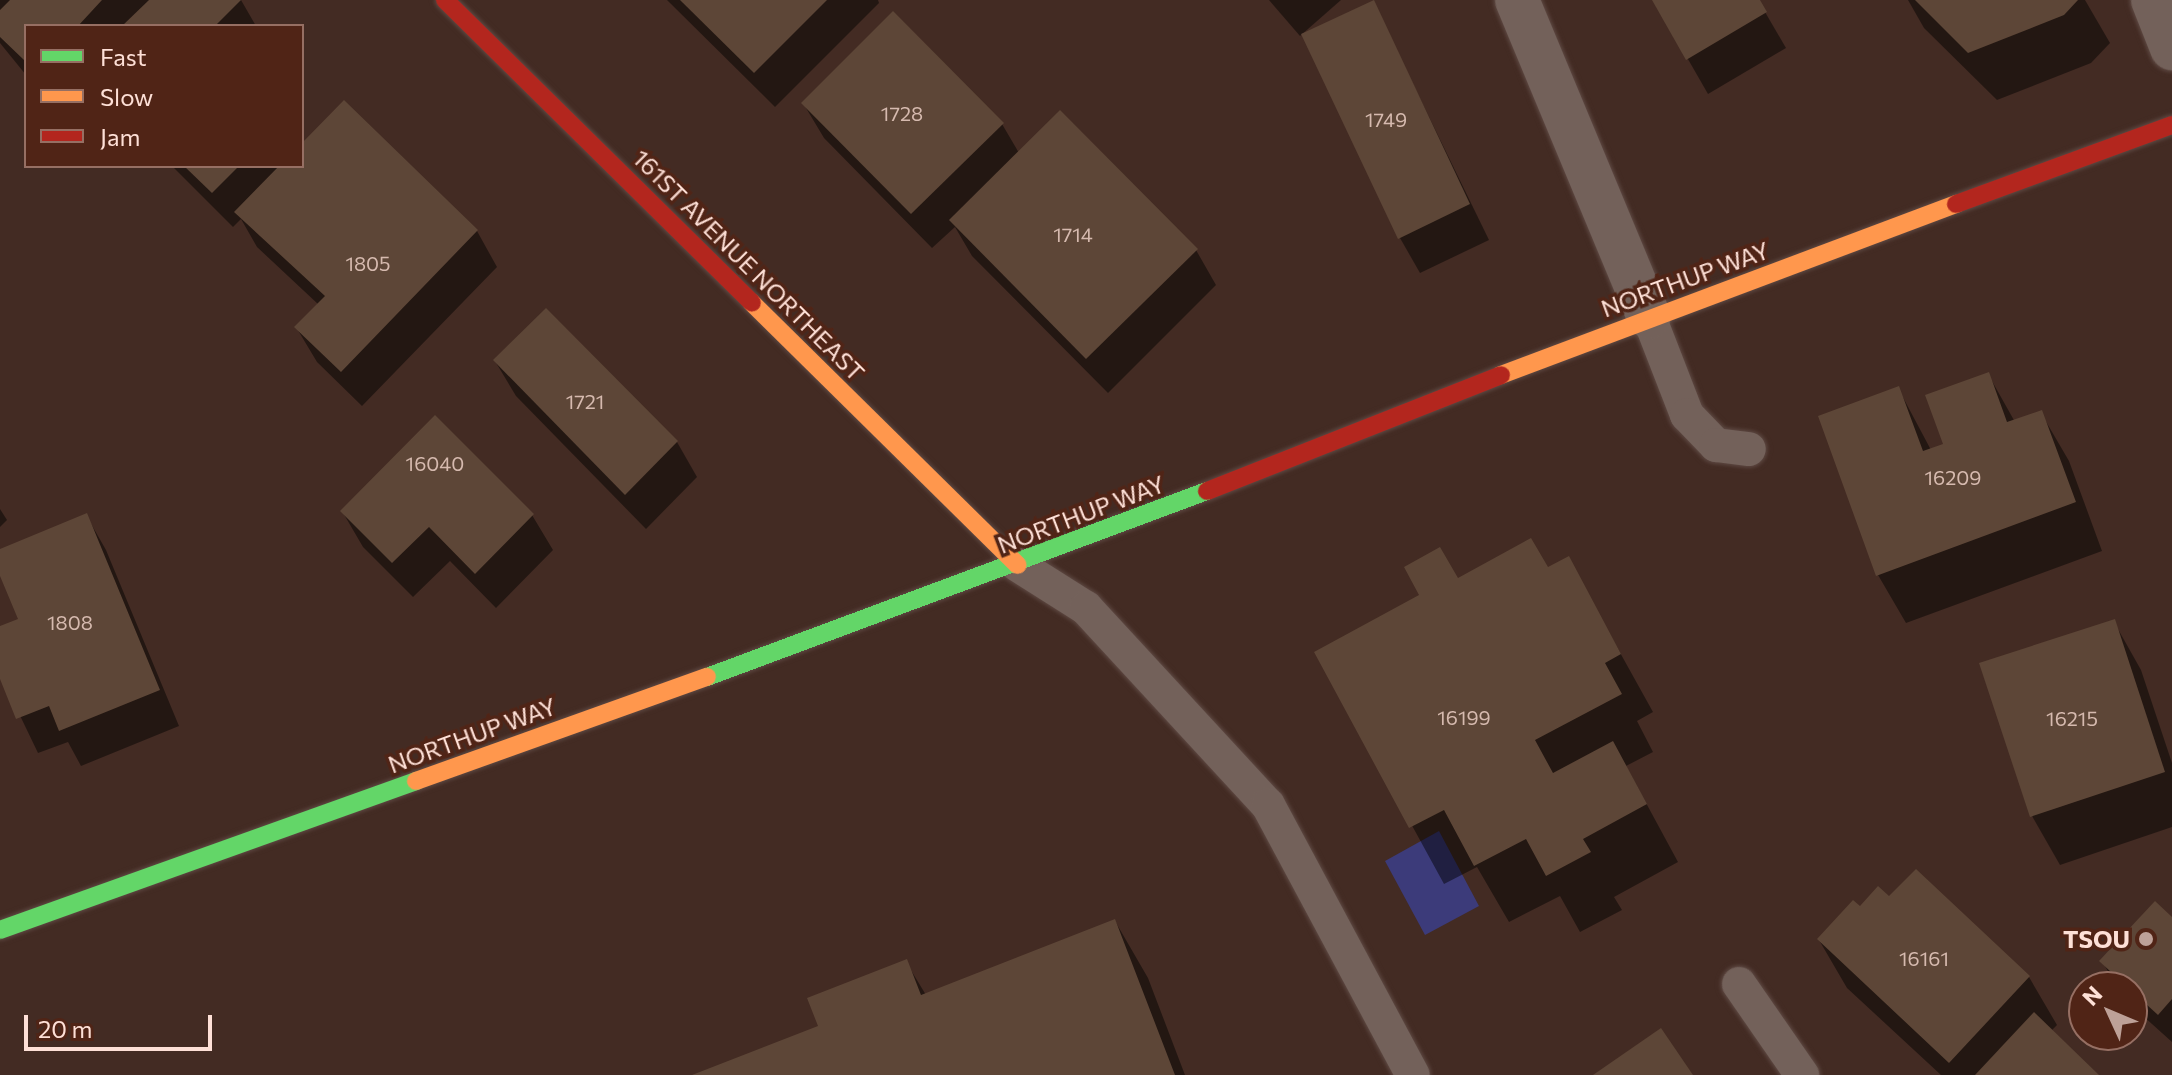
<!DOCTYPE html>
<html>
<head>
<meta charset="utf-8">
<style>
	body { margin:0 }
	#map { position:relative; width:2172px; height:1075px; overflow:hidden; background:#432b23; font-family:Commissioner,sans-serif }
	div>[style] { position:absolute }
	.green>* { inset:0; background:#3c3b7a }
	.shadow>* { inset:0; background:#0007 }
	.building>* { inset:0; background:#5d4637 }
	.roads { filter:drop-shadow(0 0 2px #5e4943) drop-shadow(0 0 2px #5e4943) }
	.lane>* { height:34px; margin:-17px; padding:0 17px; transform-origin:17px; border-radius:17px; background:#73615a }
	.street>* { height:44px; margin:-22px; padding:0 22px; transform-origin:22px; border-radius:22px; background:#73615a }
	.fast>* { height:18px; margin:-9px; padding:0 9px; transform-origin:9px; border-radius:9px; background:#63d668 }
	.slow>* { height:18px; margin:-9px; padding:0 9px; transform-origin:9px; border-radius:9px; background:#ff974d }
	.jam>* { height:18px; margin:-9px; padding:0 9px; transform-origin:9px; border-radius:9px; background:#b3261e }
	.dots>* { width:22px; height:22px; translate:-50% -50%; box-sizing:border-box; border:4px solid #502416; border-radius:50% }
	span { translate:-50% -50%; white-space:nowrap; text-align:center; line-height:1.15; -webkit-text-stroke:7px #502416; paint-order:stroke }
	.number-label { font-size:20px; color:#d6baaf }
	.number-label span { -webkit-text-stroke-width:0 }
	.street-label { font-size:24px; color:#fee0d7 }
	.poi-label { font-size:24px; color:#fee0d7; font-weight:700 }
	.right { translate:-100% -50%; text-align:right }
	.legend { position:absolute; left:24px; top:24px; width:280px; height:144px; box-sizing:border-box; background:#502416; border:2px solid #966f63; margin:0; padding:10px 14px; list-style:none; font-size:24px; color:#fee0d7 }
	.legend li { display:flex; align-items:center; gap:16px; height:40px }
	.legend b { width:40px; border:2px solid #966f63 }
	.north { position:absolute; left:2068px; top:971px; width:80px; height:80px; box-sizing:border-box; background:#502416; border:2px solid #966f63; border-radius:50%; rotate:314deg; font-size:22px; font-weight:700; line-height:32px; text-align:center; color:#fee0d7 }
	.north::after { content:''; display:block; margin:auto; width:28px; height:36px; background:#bda198; clip-path:polygon(50% 0,100% 100%,50% 72%,0 100%) }
	.scale { position:absolute; left:24px; top:1015px; width:188px; height:36px; box-sizing:border-box; border:4px solid #fee0d7; border-top:0; padding-left:10px; font-size:24px; line-height:28px; white-space:nowrap; color:#fee0d7; -webkit-text-stroke:6px #502416; paint-order:stroke }
</style>
</head>
<body>
<div id="map">
	<div class="green">
		<i style="clip-path:polygon(1439px 831px,1479px 906px,1425px 935px,1385px 861px)"></i>
	</div>
	<div class="shadow">
		<i style="clip-path:polygon(0 0,241px 0,256px 26px,26px 26px,26px 75px,0 43px)"></i>
		<i style="clip-path:polygon(667px 0,878px 0,879px 3px,775px 107px)"></i>
		<i style="clip-path:polygon(1269px 0,1341px 0,1300px 36px)"></i>
		<i style="clip-path:polygon(1654px 0,1758px 0,1786px 48px,1708px 94px)"></i>
		<i style="clip-path:polygon(1908px 0,2085px 0,2110px 43px,2091px 63px,1997px 100px,1924px 28px)"></i>
		<i style="clip-path:polygon(1373px 2px,1489px 240px,1420px 273px,1400px 238px)"></i>
		<i style="clip-path:polygon(803px 103px,1002px 124px,1019px 153px,1196px 250px,1216px 285px,1108px 393px,972px 256px,955px 227px,932px 248px,824px 138px)"></i>
		<i style="clip-path:polygon(302px 145px,477px 231px,497px 267px,362px 406px,317px 362px,296px 327px,319px 305px,257px 247px,241px 219px,233px 227px,172px 166px,302px 166px)"></i>
		<i style="clip-path:polygon(495px 361px,677px 442px,697px 477px,646px 529px,516px 396px)"></i>
		<i style="clip-path:polygon(1988px 374px,2015px 422px,2041px 413px,2069px 461px,2102px 551px,1906px 623px,1878px 575px,1898px 388px,1931px 450px,1946px 445px)"></i>
		<i style="clip-path:polygon(0 509px,7px 520px,0 527px)"></i>
		<i style="clip-path:polygon(342px 511px,532px 515px,553px 550px,496px 608px,450px 561px,413px 597px,363px 547px)"></i>
		<i style="clip-path:polygon(86px 515px,106px 550px,179px 726px,81px 766px,68px 742px,38px 753px,0 674px,0 628px,20px 620px,0 571px,0 551px)"></i>
		<i style="clip-path:polygon(1568px 559px,1653px 712px,1637px 721px,1653px 752px,1626px 766px,1678px 862px,1614px 897px,1622px 910px,1580px 932px,1560px 896px,1509px 922px,1477px 867px,1444px 884px,1317px 652px,1458px 580px,1547px 570px)"></i>
		<i style="clip-path:polygon(2114px 622px,2141px 670px,2172px 763px,2172px 827px,2060px 865px,2032px 816px,1982px 665px)"></i>
		<i style="clip-path:polygon(1889px 899px,2029px 977px,2057px 1025px,2051px 1031px,2097px 1075px,1941px 1075px,1847px 988px,1819px 940px,1861px 909px)"></i>
		<i style="clip-path:polygon(2172px 920px,2172px 1042px,2132px 1006px,2132px 987px,2117px 987px,2102px 961px)"></i>
		<i style="clip-path:polygon(1115px 921px,1148px 978px,1185px 1075px,697px 1075px,821px 1027px,906px 962px,926px 995px)"></i>
	</div>
	<div class="building">
		<i style="clip-path:polygon(10px 0,102px 0,78px 26px,26px 26px,24px 60px,0 37px,0 10px)"></i>
		<i style="clip-path:polygon(149px 0,241px 0,215px 26px,122px 26px)"></i>
		<i style="clip-path:polygon(680px 0,827px 0,754px 73px)"></i>
		<i style="clip-path:polygon(1374px 0,1470px 204px,1398px 239px,1301px 34px)"></i>
		<i style="clip-path:polygon(1652px 0,1760px 0,1767px 12px,1686px 60px)"></i>
		<i style="clip-path:polygon(1915px 0,2078px 0,2064px 15px,1968px 53px)"></i>
		<i style="clip-path:polygon(893px 11px,1004px 123px,911px 214px,801px 103px)"></i>
		<i style="clip-path:polygon(344px 100px,478px 230px,341px 372px,294px 327px,325px 296px,234px 212px,279px 166px,302px 166px,302px 143px)"></i>
		<i style="clip-path:polygon(1060px 110px,1198px 249px,1086px 359px,949px 220px)"></i>
		<i style="clip-path:polygon(184px 166px,239px 166px,212px 193px)"></i>
		<i style="clip-path:polygon(546px 308px,678px 441px,625px 495px,493px 360px)"></i>
		<i style="clip-path:polygon(1989px 372px,2007px 422px,2042px 410px,2076px 502px,1876px 576px,1818px 416px,1899px 386px,1923px 451px,1943px 444px,1925px 395px)"></i>
		<i style="clip-path:polygon(435px 415px,534px 514px,475px 574px,429px 527px,392px 563px,340px 511px)"></i>
		<i style="clip-path:polygon(87px 513px,160px 690px,59px 731px,49px 706px,16px 719px,0 679px,0 626px,18px 619px,0 576px,0 549px)"></i>
		<i style="clip-path:polygon(1531px 538px,1548px 567px,1569px 556px,1621px 654px,1605px 663px,1622px 694px,1535px 740px,1553px 773px,1613px 741px,1647px 804px,1583px 839px,1591px 852px,1546px 876px,1526px 839px,1474px 866px,1444px 810px,1409px 828px,1314px 652px,1419px 595px,1404px 567px,1440px 547px,1458px 578px)"></i>
		<i style="clip-path:polygon(2115px 619px,2165px 772px,2030px 817px,1979px 663px)"></i>
		<i style="clip-path:polygon(1916px 869px,2030px 976px,1949px 1063px,1817px 939px,1853px 900px,1860px 906px,1878px 886px,1889px 896px)"></i>
		<i style="clip-path:polygon(2155px 901px,2172px 917px,2172px 999px,2158px 1015px,2099px 961px)"></i>
		<i style="clip-path:polygon(1115px 919px,1175px 1075px,692px 1075px,818px 1026px,807px 998px,907px 959px,921px 995px)"></i>
		<i style="clip-path:polygon(2034px 1012px,2099px 1075px,1975px 1075px)"></i>
		<i style="clip-path:polygon(1661px 1028px,1693px 1075px,1593px 1075px)"></i>
	</div>
	<div class="roads">
		<div class="lane">
			<i style="left:1649px;top:317px;width:105px;rotate:68.8deg"></i>
			<i style="left:1687px;top:415px;width:42px;rotate:46deg"></i>
			<i style="left:1716px;top:445px;width:33px;rotate:7deg"></i>
			<i style="left:1018px;top:565px;width:80px;rotate:32.3deg"></i>
			<i style="left:1086px;top:608px;width:268px;rotate:47.3deg"></i>
			<i style="left:1268px;top:805px;width:306px;rotate:61.8deg"></i>
			<i style="left:1739px;top:984px;width:111px;rotate:55.3deg"></i>
		</div>
		<div class="street">
			<i style="left:1517px;top:0;width:343px;rotate:67.4deg"></i>
			<i style="left:2153px;top:0;width:52px;rotate:68.4deg"></i>
		</div>
		<div class="fast">
			<i style="left:707px;top:677px;width:533px;rotate:-20.41deg"></i>
			<i style="left:0;top:930px;width:442px;rotate:-19.7deg"></i>
		</div>
		<div class="slow">
			<i style="left:752px;top:303px;width:373px;rotate:44.6deg"></i>
			<i style="left:1501px;top:375px;width:486px;rotate:-20.6deg"></i>
			<i style="left:416px;top:781px;width:309px;rotate:-19.7deg"></i>
		</div>
		<div class="jam">
			<i style="left:445px;top:0;width:431px;rotate:44.6deg"></i>
			<i style="left:1956px;top:204px;width:230px;rotate:-20.1deg"></i>
			<i style="left:1207px;top:491px;width:316px;rotate:-21.5deg"></i>
		</div>
	</div>
	<div class="dots">
		<i style="left:2146px;top:939px;background:#bda198"></i>
	</div>
	<div class="number-label">
		<span style="left:902px;top:113px">1728</span>
		<span style="left:1386px;top:119px">1749</span>
		<span style="left:1073px;top:234px">1714</span>
		<span style="left:368px;top:263px">1805</span>
		<span style="left:585px;top:401px">1721</span>
		<span style="left:435px;top:463px">16040</span>
		<span style="left:1953px;top:477px">16209</span>
		<span style="left:70px;top:622px">1808</span>
		<span style="left:1464px;top:717px">16199</span>
		<span style="left:2072px;top:718px">16215</span>
		<span style="left:1924px;top:958px">16161</span>
	</div>
	<div class="street-label">
		<span style="left:749px;top:265px;rotate:45deg">161ST AVENUE NORTHEAST</span>
		<span style="left:1685px;top:279px;rotate:-20deg">NORTHUP WAY</span>
		<span style="left:1081px;top:514px;rotate:-21deg">NORTHUP WAY</span>
		<span style="left:472px;top:735px;rotate:-20deg">NORTHUP WAY</span>
	</div>
	<div class="poi-label">
		<span class="right" style="left:2130px;top:939px">TSOU</span>
	</div>
	<ul class="legend">
	<li><b style="height:10px;background:#63d668"></b>Fast</li>
	<li><b style="height:10px;background:#ff974d"></b>Slow</li>
	<li><b style="height:10px;background:#b3261e"></b>Jam</li>
	</ul>
	<div class="north">N</div>
	<div class="scale">20 m</div>
</div>
</body>
</html>
